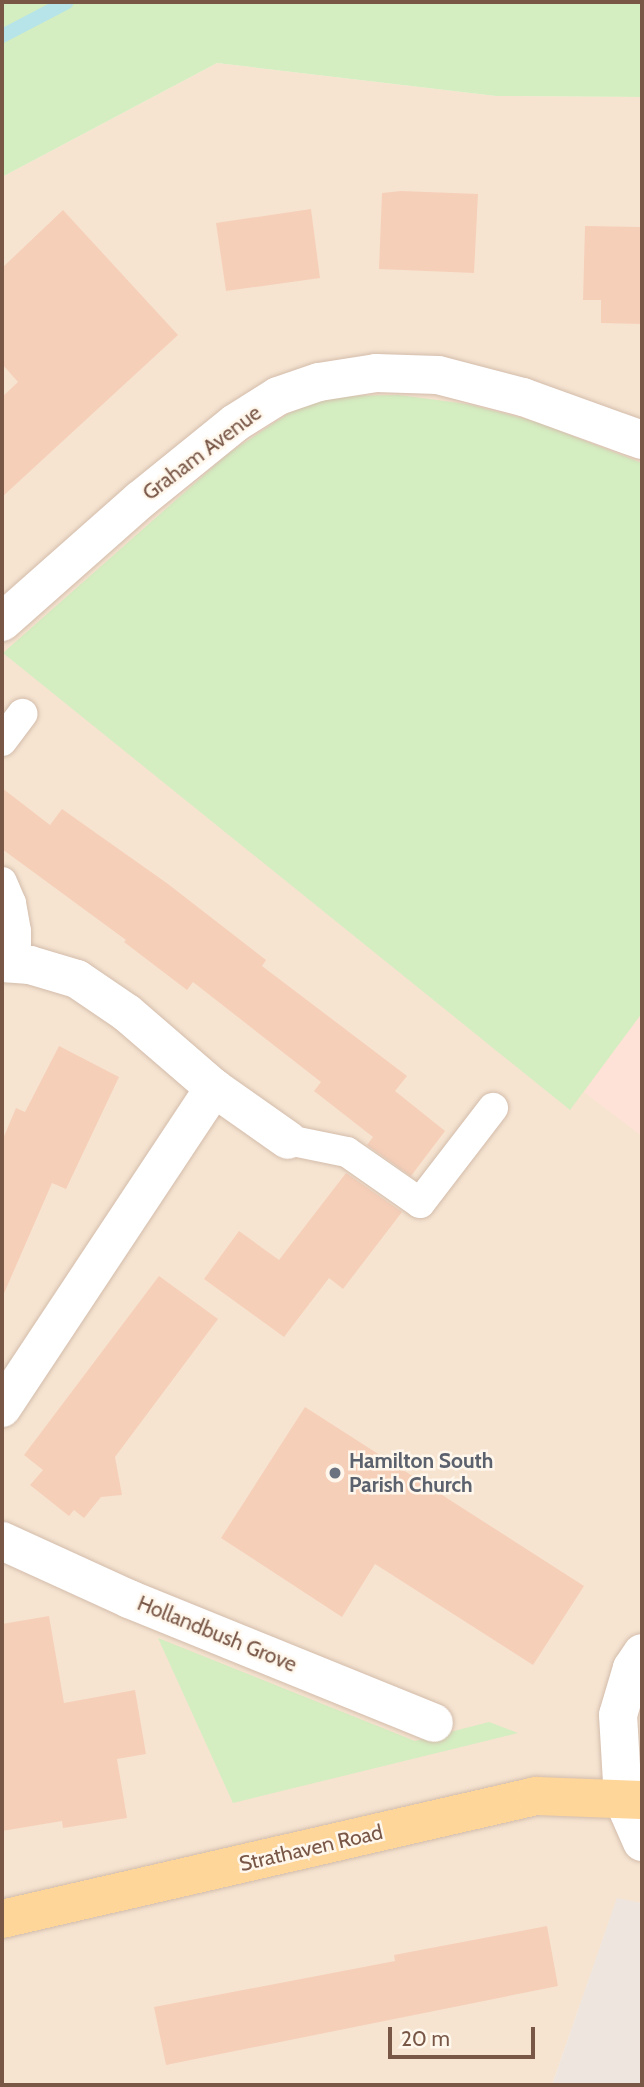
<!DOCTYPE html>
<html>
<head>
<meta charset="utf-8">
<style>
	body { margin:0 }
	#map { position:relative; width:644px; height:2087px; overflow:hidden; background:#fef3e4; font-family:Cabin,sans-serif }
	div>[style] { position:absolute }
	.residential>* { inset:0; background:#f6e4d1 }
	.commercial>* { inset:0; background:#ffe2d7 }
	.industrial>* { inset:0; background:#ede5de }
	.green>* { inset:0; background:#d4edc1 }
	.stream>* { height:14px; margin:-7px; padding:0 7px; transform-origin:7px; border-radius:7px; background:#b6e4e9 }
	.building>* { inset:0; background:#f6cfb9 }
	.roads { filter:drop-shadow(0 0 2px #d3bcab) drop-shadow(0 0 2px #d3bcab) }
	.service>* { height:30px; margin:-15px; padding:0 15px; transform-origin:15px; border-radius:15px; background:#fff }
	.minor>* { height:38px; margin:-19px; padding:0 19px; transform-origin:19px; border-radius:19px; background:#fff }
	.secondary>* { height:38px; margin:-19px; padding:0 19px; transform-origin:19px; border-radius:19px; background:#fff }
	.primary>* { height:38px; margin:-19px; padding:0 19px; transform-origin:19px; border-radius:19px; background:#ffd69a }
	.dots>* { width:19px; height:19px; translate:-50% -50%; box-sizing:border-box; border:4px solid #fff7ec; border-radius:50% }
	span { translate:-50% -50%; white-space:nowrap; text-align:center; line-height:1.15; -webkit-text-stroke:5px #fff7ec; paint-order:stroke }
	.street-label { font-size:21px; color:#795747 }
	.worship-label { font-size:21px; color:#5b616d; font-weight:700 }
	.left { translate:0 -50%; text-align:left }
	.frame { position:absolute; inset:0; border:4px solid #795747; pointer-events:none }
	.scale { position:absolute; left:388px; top:2027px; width:147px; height:32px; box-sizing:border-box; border:4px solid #795747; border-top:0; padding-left:9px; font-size:21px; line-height:24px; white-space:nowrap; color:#795747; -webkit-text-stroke:5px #fff7ec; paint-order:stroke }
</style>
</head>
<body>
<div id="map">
	<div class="residential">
		<i style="clip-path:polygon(217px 63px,496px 96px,642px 97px,642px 1903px,617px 1899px,552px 2085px,2px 2085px,2px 177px)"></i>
	</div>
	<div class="commercial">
		<i style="clip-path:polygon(642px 1013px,642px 1136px,584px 1092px)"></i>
	</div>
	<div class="industrial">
		<i style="clip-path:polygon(617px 1898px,642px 1903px,642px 2085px,552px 2085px)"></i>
	</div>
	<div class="green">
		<i style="clip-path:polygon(2px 2px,642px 2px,642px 97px,496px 96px,217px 63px,2px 177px)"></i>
		<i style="clip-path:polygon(399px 395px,467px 404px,534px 421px,642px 463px,642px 1013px,570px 1110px,3px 653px,229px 453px,289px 413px,330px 396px)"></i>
		<i style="clip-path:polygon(158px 1638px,415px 1741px,489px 1722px,518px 1733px,233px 1803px)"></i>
	</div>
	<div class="stream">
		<i style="left:2px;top:36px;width:73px;rotate:-27.6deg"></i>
	</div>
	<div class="building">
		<i style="clip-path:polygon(401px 191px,478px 194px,474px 273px,379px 269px,382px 193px)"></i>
		<i style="clip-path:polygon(311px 209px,320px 278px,226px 291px,216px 223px)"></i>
		<i style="clip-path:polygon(63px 210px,178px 335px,2px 497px,2px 397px,18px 382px,2px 364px,2px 268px)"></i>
		<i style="clip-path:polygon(585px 226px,642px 227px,642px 324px,601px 323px,601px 300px,583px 300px)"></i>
		<i style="clip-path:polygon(2px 788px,50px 825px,62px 809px,168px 884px,266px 960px,262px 966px,407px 1076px,395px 1091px,445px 1131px,411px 1176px,367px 1145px,373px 1137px,314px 1091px,321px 1082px,193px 982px,187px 990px,124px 942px,126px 940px,2px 849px)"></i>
		<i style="clip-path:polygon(59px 1046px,119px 1077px,66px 1189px,52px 1183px,2px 1298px,2px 1141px,16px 1108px,25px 1112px)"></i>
		<i style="clip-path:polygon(346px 1173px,402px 1212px,343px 1289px,329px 1278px,284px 1337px,204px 1279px,239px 1231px,279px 1260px)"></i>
		<i style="clip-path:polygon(159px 1276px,218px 1319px,115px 1457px,122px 1495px,101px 1497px,84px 1518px,74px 1510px,69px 1516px,30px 1485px,43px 1470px,24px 1455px)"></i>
		<i style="clip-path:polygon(305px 1407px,584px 1586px,533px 1665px,375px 1564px,342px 1617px,221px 1538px)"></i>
		<i style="clip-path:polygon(49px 1616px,64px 1703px,135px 1690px,146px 1754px,117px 1759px,127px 1818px,63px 1828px,62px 1821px,2px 1831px,2px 1624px)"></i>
		<i style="clip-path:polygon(547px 1926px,558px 1986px,166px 2065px,154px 2007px,395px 1961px,394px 1955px)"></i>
	</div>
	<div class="roads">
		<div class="service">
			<i style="left:2px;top:741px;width:34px;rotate:-53deg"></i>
			<i style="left:2px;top:882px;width:23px;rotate:67deg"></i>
			<i style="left:11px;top:903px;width:28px;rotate:80deg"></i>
			<i style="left:16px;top:931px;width:33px;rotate:90deg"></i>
			<i style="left:288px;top:1140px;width:60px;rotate:11.5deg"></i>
			<i style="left:347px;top:1152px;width:89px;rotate:34.9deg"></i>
			<i style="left:420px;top:1203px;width:120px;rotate:-52.5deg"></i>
		</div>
		<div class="minor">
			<i style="left:2px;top:622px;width:184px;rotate:-41.5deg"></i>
			<i style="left:140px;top:500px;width:122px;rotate:-39deg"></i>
			<i style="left:235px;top:423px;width:51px;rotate:-32.1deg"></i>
			<i style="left:278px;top:396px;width:43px;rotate:-18.9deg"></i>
			<i style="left:319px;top:382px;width:58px;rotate:-9deg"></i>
			<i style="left:376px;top:373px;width:62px;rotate:1.8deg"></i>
			<i style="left:438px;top:375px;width:88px;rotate:14.5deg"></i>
			<i style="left:523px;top:397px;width:127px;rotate:19.9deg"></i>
			<i style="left:2px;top:963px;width:28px;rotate:4deg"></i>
			<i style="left:30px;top:965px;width:49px;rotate:16.6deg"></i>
			<i style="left:77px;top:979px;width:60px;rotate:34.2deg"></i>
			<i style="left:127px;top:1013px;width:115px;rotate:40.8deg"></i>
			<i style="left:214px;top:1088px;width:90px;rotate:35.1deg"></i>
			<i style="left:2px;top:1408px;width:384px;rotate:-56.5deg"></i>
			<i style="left:2px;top:1541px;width:140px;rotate:24.5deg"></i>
			<i style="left:129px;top:1599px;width:329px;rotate:22.1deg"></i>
			<i style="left:623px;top:1799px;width:47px;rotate:66.2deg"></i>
		</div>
		<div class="secondary">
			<i style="left:623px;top:1799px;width:84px;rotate:-93.4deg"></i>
			<i style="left:618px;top:1715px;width:49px;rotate:-73.4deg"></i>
			<i style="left:632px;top:1668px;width:18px;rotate:-56deg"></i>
		</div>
		<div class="primary">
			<i style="left:2px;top:1919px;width:548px;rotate:-12.97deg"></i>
			<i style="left:536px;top:1796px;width:106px;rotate:2.2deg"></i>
		</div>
	</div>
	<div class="dots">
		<i style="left:335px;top:1473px;background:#6b7280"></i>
	</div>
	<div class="street-label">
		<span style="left:202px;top:453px;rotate:-37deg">Graham Avenue</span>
		<span style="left:217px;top:1634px;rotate:22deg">Hollandbush Grove</span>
		<span style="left:311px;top:1848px;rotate:-13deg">Strathaven Road</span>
	</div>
	<div class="worship-label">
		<span class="left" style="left:349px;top:1473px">Hamilton South<br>Parish Church</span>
	</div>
	<div class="frame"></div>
	<div class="scale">20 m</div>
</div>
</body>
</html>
